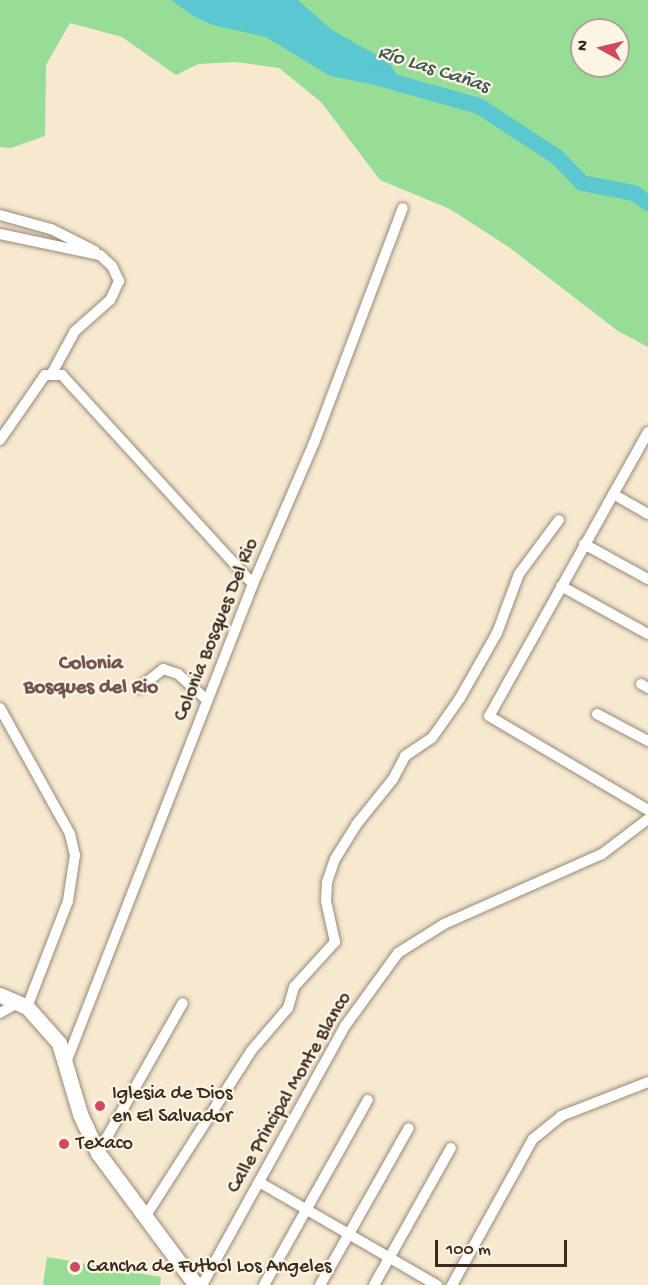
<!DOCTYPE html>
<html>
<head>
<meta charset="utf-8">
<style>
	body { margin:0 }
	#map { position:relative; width:648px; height:1285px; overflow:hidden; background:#f7e8d0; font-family:"Gochi Hand",sans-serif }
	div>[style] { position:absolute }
	.green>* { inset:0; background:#97dd96 }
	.water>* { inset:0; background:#5ac8ce }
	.river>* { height:16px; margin:-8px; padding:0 8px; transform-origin:8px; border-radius:8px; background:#5ac8ce }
	.roads { filter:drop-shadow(0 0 2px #998977) drop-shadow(0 0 2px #998977) }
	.street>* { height:10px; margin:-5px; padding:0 5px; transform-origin:5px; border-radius:5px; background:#fff }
	.secondary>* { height:15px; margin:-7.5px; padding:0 7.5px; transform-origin:7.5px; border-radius:7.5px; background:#fff }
	.dots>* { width:16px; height:16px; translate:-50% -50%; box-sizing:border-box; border:3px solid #fcf5e5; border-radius:50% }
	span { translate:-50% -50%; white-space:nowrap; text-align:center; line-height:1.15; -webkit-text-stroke:4.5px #fcf5e5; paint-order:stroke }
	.street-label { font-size:20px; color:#3b2a1e }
	.poi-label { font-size:20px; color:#3b2a1e }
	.left { translate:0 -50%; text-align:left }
	.water-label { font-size:21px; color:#445953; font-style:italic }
	.neighbourhood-label { font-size:21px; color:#735453; font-weight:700 }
	.north { position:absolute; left:570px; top:18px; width:60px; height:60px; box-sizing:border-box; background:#fcf5e5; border:2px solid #afa495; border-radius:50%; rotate:278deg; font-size:16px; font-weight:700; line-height:24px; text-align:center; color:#3b2a1e }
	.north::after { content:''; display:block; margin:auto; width:21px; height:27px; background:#d1495b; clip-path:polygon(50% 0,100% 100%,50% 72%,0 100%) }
	.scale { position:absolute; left:435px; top:1240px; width:132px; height:27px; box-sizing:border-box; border:3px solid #3b2a1e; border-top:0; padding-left:8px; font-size:18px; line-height:21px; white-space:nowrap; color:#3b2a1e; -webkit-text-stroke:4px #fcf5e5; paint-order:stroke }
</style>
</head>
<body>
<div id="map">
	<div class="green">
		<i style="clip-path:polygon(evenodd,0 0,648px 0,648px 347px,618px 331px,510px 248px,450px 209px,380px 180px,321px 102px,279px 68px,235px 62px,198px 64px,176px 75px,122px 37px,70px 23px,46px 65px,45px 136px,11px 148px,0 147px,0 0,582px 30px,618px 30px,618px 66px,582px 66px,582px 30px)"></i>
		<i style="clip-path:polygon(47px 1257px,161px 1277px,160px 1285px,43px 1285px)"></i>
	</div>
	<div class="water">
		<i style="clip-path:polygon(171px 0,298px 0,332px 30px,389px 62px,397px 75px,390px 88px,330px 76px,266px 37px,213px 25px,193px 16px)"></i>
	</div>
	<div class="river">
		<i style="left:372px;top:76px;width:111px;rotate:15.7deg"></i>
		<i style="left:479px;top:106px;width:93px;rotate:33.2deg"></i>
		<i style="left:557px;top:157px;width:36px;rotate:46deg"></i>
		<i style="left:582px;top:183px;width:53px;rotate:10.9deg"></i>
		<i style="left:634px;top:193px;width:17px;rotate:36deg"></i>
	</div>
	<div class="roads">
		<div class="street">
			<i style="left:0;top:215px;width:53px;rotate:15.4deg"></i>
			<i style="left:51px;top:229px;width:49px;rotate:26.6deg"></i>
			<i style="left:0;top:234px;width:102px;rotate:11.9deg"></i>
			<i style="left:100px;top:255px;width:16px;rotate:43deg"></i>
			<i style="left:112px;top:266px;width:17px;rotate:65deg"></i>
			<i style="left:119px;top:281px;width:21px;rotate:115deg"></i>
			<i style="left:110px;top:300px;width:47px;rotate:138.5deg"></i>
			<i style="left:75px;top:331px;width:48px;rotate:118.7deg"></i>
			<i style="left:648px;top:432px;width:325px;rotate:119.2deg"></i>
			<i style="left:489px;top:716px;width:185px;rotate:30.6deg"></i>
			<i style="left:0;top:440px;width:79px;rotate:-55.3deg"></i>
			<i style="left:45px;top:375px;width:17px"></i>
			<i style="left:62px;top:375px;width:283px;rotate:47.6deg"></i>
			<i style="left:613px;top:494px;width:40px;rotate:29.7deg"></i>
			<i style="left:584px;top:544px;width:73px;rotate:28.7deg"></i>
			<i style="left:561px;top:586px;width:99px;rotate:28.9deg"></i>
			<i style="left:641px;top:684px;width:8px;rotate:30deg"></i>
			<i style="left:139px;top:688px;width:31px;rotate:-38deg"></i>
			<i style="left:163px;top:669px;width:16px;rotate:18deg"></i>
			<i style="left:178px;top:674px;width:39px;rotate:42deg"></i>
			<i style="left:0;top:708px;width:144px;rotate:60.9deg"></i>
			<i style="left:70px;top:834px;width:22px;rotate:77deg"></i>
			<i style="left:75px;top:855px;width:47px;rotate:98.7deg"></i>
			<i style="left:68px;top:901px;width:114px;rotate:111.1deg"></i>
			<i style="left:597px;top:714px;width:58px;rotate:27.9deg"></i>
			<i style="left:0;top:1013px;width:20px;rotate:-30deg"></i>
			<i style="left:65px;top:1065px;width:516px;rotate:-68.65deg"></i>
			<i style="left:253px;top:584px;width:154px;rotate:-66.6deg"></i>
			<i style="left:314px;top:443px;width:251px;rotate:-69.3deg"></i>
			<i style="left:98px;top:1153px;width:172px;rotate:-60.5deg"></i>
			<i style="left:259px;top:1182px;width:206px;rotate:30.1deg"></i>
			<i style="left:145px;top:1217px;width:197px;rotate:-57.4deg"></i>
			<i style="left:251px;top:1051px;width:57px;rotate:-49.3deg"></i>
			<i style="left:288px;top:1008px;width:22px;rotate:-74deg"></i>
			<i style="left:294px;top:987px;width:61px;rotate:-47.7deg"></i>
			<i style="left:335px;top:942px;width:42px;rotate:-102.4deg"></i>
			<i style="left:326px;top:901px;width:19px;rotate:-87deg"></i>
			<i style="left:327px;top:882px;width:24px;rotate:-71deg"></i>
			<i style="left:335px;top:859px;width:40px;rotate:-58deg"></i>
			<i style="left:356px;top:825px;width:59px;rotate:-51.2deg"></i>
			<i style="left:393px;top:779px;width:26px;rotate:-62deg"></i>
			<i style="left:405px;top:756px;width:32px;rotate:-34deg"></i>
			<i style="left:432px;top:738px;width:49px;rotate:-55deg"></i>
			<i style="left:460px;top:698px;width:75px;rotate:-60.4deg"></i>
			<i style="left:497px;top:633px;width:63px;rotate:-69.6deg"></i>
			<i style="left:519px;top:574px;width:67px;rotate:-53.5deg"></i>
			<i style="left:202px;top:1285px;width:296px;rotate:-61.1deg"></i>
			<i style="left:345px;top:1026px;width:90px;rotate:-54deg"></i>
			<i style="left:398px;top:953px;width:54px;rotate:-32.2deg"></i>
			<i style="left:444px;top:924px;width:173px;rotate:-23.9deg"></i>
			<i style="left:602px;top:854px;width:58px;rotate:-37.3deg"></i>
			<i style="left:264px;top:1285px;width:212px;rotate:-60.7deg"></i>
			<i style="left:320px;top:1285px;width:180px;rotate:-60.5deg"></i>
			<i style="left:374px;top:1285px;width:157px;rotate:-60.7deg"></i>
			<i style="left:452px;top:1285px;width:167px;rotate:-61deg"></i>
			<i style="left:533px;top:1139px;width:36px;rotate:-39deg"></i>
			<i style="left:561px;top:1116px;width:93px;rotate:-21.3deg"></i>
		</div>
		<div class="secondary">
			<i style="left:0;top:995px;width:30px;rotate:24deg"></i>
			<i style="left:27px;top:1007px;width:48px;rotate:48.4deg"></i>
			<i style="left:59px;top:1043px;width:74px;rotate:73.5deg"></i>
			<i style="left:80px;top:1114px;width:43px;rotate:65.2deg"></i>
			<i style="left:98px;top:1153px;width:164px;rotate:53.4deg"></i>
		</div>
	</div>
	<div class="dots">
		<i style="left:100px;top:1106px;background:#d1495b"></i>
		<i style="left:64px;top:1144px;background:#d1495b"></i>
		<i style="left:75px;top:1267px;background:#d1495b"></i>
	</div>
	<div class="street-label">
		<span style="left:217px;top:630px;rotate:-68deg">Colonia Bosques Del Rio</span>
		<span style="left:290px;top:1093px;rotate:-60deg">Calle Principal Monte Blanco</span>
	</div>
	<div class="poi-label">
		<span class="left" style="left:112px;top:1106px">Iglesia de Dios<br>en El Salvador</span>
		<span class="left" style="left:76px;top:1144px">Texaco</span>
		<span class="left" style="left:87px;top:1267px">Cancha de Futbol Los Angeles</span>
	</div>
	<div class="water-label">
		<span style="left:433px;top:71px;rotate:18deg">Río Las Cañas</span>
	</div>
	<div class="neighbourhood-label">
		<span style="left:91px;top:677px">Colonia<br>Bosques del Rio</span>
	</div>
	<div class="north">N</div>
	<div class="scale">100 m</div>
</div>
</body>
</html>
